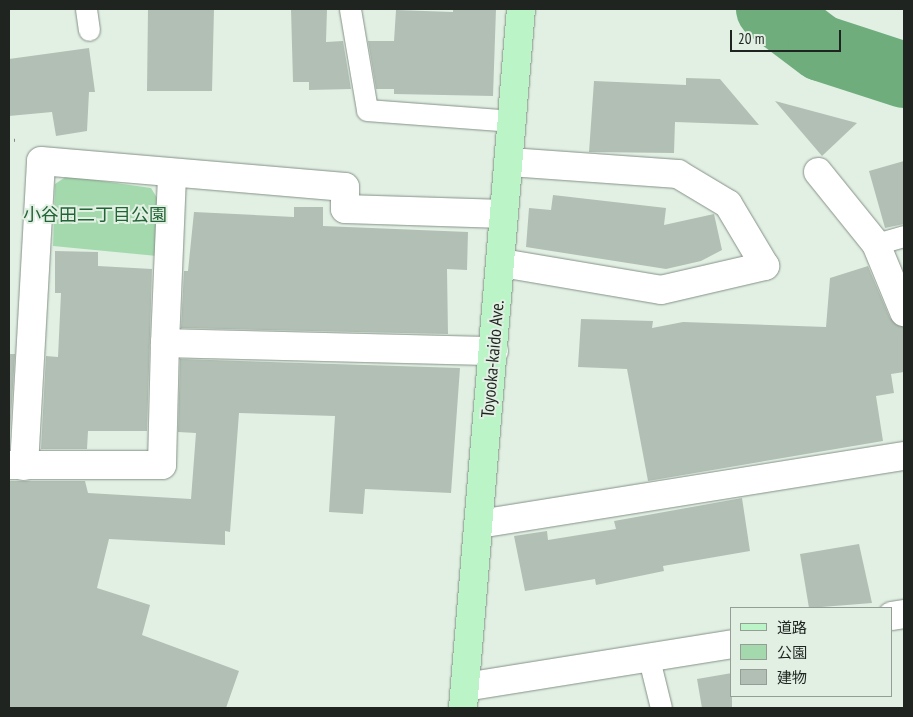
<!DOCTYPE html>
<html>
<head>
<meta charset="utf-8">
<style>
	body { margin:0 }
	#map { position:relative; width:913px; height:717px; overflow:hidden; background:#e2f0e4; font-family:"PT Sans Narrow","Noto Sans JP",sans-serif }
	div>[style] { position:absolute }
	.green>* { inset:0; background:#a4d9ae }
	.river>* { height:66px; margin:-33px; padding:0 33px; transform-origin:33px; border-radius:33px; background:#6fad7c }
	.building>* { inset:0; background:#b2bfb4 }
	.path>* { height:3px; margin-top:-1.5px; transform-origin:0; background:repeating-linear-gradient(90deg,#838c84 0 1px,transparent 0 5px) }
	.roads { filter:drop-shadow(0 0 1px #859187) drop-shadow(0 0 1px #859187) }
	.lane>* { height:21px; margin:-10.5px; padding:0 10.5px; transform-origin:10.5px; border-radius:10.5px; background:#fff }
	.street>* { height:28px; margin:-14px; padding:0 14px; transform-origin:14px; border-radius:14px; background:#fff }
	.primary>* { height:28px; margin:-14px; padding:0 14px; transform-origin:14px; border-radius:14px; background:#baf4c7 }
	span { translate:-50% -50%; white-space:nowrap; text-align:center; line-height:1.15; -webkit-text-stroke:4px #e2f0e4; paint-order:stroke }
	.park-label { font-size:18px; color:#216435 }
	.street-label { font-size:18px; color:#1f2420 }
	.frame { position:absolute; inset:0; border:10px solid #1f2420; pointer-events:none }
	.legend { position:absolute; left:730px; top:607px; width:162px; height:90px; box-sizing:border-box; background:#e2f0e4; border:1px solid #949e96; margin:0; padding:6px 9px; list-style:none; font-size:15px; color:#1f2420 }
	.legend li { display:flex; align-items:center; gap:10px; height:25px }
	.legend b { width:25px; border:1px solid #949e96 }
	.scale { position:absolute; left:730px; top:30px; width:111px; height:22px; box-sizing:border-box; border:2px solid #1f2420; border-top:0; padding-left:6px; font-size:15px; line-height:18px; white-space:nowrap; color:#1f2420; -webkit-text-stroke:4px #e2f0e4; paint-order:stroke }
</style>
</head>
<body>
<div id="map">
	<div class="green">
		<i style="clip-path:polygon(67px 176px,151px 188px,159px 201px,157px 256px,53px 246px,55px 184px)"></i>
	</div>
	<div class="river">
		<i style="left:769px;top:9px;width:65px;rotate:36.9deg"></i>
		<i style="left:821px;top:48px;width:87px;rotate:18deg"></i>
	</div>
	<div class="building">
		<i style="clip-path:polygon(148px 9px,214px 9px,212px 91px,147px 91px)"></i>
		<i style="clip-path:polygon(291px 9px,327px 9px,326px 42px,343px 41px,351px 89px,309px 90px,309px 82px,293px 82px)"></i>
		<i style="clip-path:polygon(453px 9px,496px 9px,493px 96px,394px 94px,394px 89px,376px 89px,368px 41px,394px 41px,396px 10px,453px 12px)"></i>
		<i style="clip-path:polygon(89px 48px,95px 92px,89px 92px,87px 131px,56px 136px,52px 112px,9px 116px,9px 59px)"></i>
		<i style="clip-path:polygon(686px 78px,720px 79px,759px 125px,675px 122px,674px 153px,589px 152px,594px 81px,686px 85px)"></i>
		<i style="clip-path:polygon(775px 101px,857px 123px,822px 156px)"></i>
		<i style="clip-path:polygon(904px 161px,904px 224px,885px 228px,869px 171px)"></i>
		<i style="clip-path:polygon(553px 195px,666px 208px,664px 225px,714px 214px,722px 250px,701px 261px,666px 269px,526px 247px,529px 208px,551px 210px)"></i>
		<i style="clip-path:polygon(294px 207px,323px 207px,323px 226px,468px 232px,467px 270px,447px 269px,448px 334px,181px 328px,184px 271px,188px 271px,194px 212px,294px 217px)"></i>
		<i style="clip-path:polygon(55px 251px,98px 252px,98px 266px,152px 269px,147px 431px,88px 431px,87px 449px,41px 449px,46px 356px,58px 357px,61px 293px,55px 293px)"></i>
		<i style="clip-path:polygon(868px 266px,890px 318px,904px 327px,904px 372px,891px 374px,894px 393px,876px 396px,883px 441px,648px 481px,627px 369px,578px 367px,581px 319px,653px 321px,652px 328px,683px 322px,826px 327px,830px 278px)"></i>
		<i style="clip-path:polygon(9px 354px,15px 354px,9px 449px)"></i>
		<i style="clip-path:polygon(180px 359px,460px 368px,451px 493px,365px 489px,363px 514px,329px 512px,335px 416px,239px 413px,230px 532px,225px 531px,225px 545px,109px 539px,97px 588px,150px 605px,142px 635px,239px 671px,226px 708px,9px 708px,9px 481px,85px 481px,88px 493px,191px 499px,196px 433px,178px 432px)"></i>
		<i style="clip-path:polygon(742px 498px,750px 551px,663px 566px,664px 571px,596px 585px,595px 579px,525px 591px,514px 536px,547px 531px,548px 540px,616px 529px,614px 521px)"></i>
		<i style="clip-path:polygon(859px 544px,872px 603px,809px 608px,800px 554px)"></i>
		<i style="clip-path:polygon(732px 673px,732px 708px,702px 708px,697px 679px)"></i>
	</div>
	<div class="path">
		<i style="left:9px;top:139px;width:7px;rotate:8deg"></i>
	</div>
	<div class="roads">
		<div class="lane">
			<i style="left:86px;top:9px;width:21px;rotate:82deg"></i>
			<i style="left:350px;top:9px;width:102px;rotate:80.4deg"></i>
			<i style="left:367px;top:110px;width:146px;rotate:4.3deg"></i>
			<i style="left:876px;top:244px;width:29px;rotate:-16deg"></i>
			<i style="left:649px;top:659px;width:50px;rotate:76.2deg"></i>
		</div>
		<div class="street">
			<i style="left:818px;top:172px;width:92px;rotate:51.1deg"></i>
			<i style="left:876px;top:244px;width:74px;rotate:67.6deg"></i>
			<i style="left:502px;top:263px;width:161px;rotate:9.6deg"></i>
			<i style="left:661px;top:290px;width:107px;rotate:-13deg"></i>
			<i style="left:765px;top:266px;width:72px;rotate:-120.8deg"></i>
			<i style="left:728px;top:204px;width:58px;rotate:-149deg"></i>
			<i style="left:678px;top:174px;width:169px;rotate:-175.9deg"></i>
			<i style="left:165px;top:343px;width:169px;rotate:-87.6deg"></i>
			<i style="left:9px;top:465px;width:153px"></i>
			<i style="left:162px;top:465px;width:122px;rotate:-88.6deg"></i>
			<i style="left:165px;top:343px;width:329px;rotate:1.4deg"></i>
			<i style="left:24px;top:466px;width:305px;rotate:-86.8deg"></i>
			<i style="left:41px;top:161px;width:305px;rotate:4.9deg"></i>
			<i style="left:345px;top:187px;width:22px;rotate:90deg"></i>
			<i style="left:345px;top:209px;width:159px;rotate:1.8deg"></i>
			<i style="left:479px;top:524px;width:430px;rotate:-9.1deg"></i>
			<i style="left:892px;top:616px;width:12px;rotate:-9deg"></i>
			<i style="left:465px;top:687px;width:270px;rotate:-9.1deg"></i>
		</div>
		<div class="primary">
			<i style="left:463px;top:708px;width:701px;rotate:-85.26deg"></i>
		</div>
	</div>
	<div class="park-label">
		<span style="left:95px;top:215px">小谷田二丁目公園</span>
	</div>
	<div class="street-label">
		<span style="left:493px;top:359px;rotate:-85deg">Toyooka-kaido Ave.</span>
	</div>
	<div class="frame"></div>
	<ul class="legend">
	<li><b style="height:6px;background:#baf4c7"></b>道路</li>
	<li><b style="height:14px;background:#a4d9ae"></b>公園</li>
	<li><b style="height:14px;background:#b2bfb4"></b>建物</li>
	</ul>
	<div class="scale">20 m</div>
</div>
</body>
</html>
